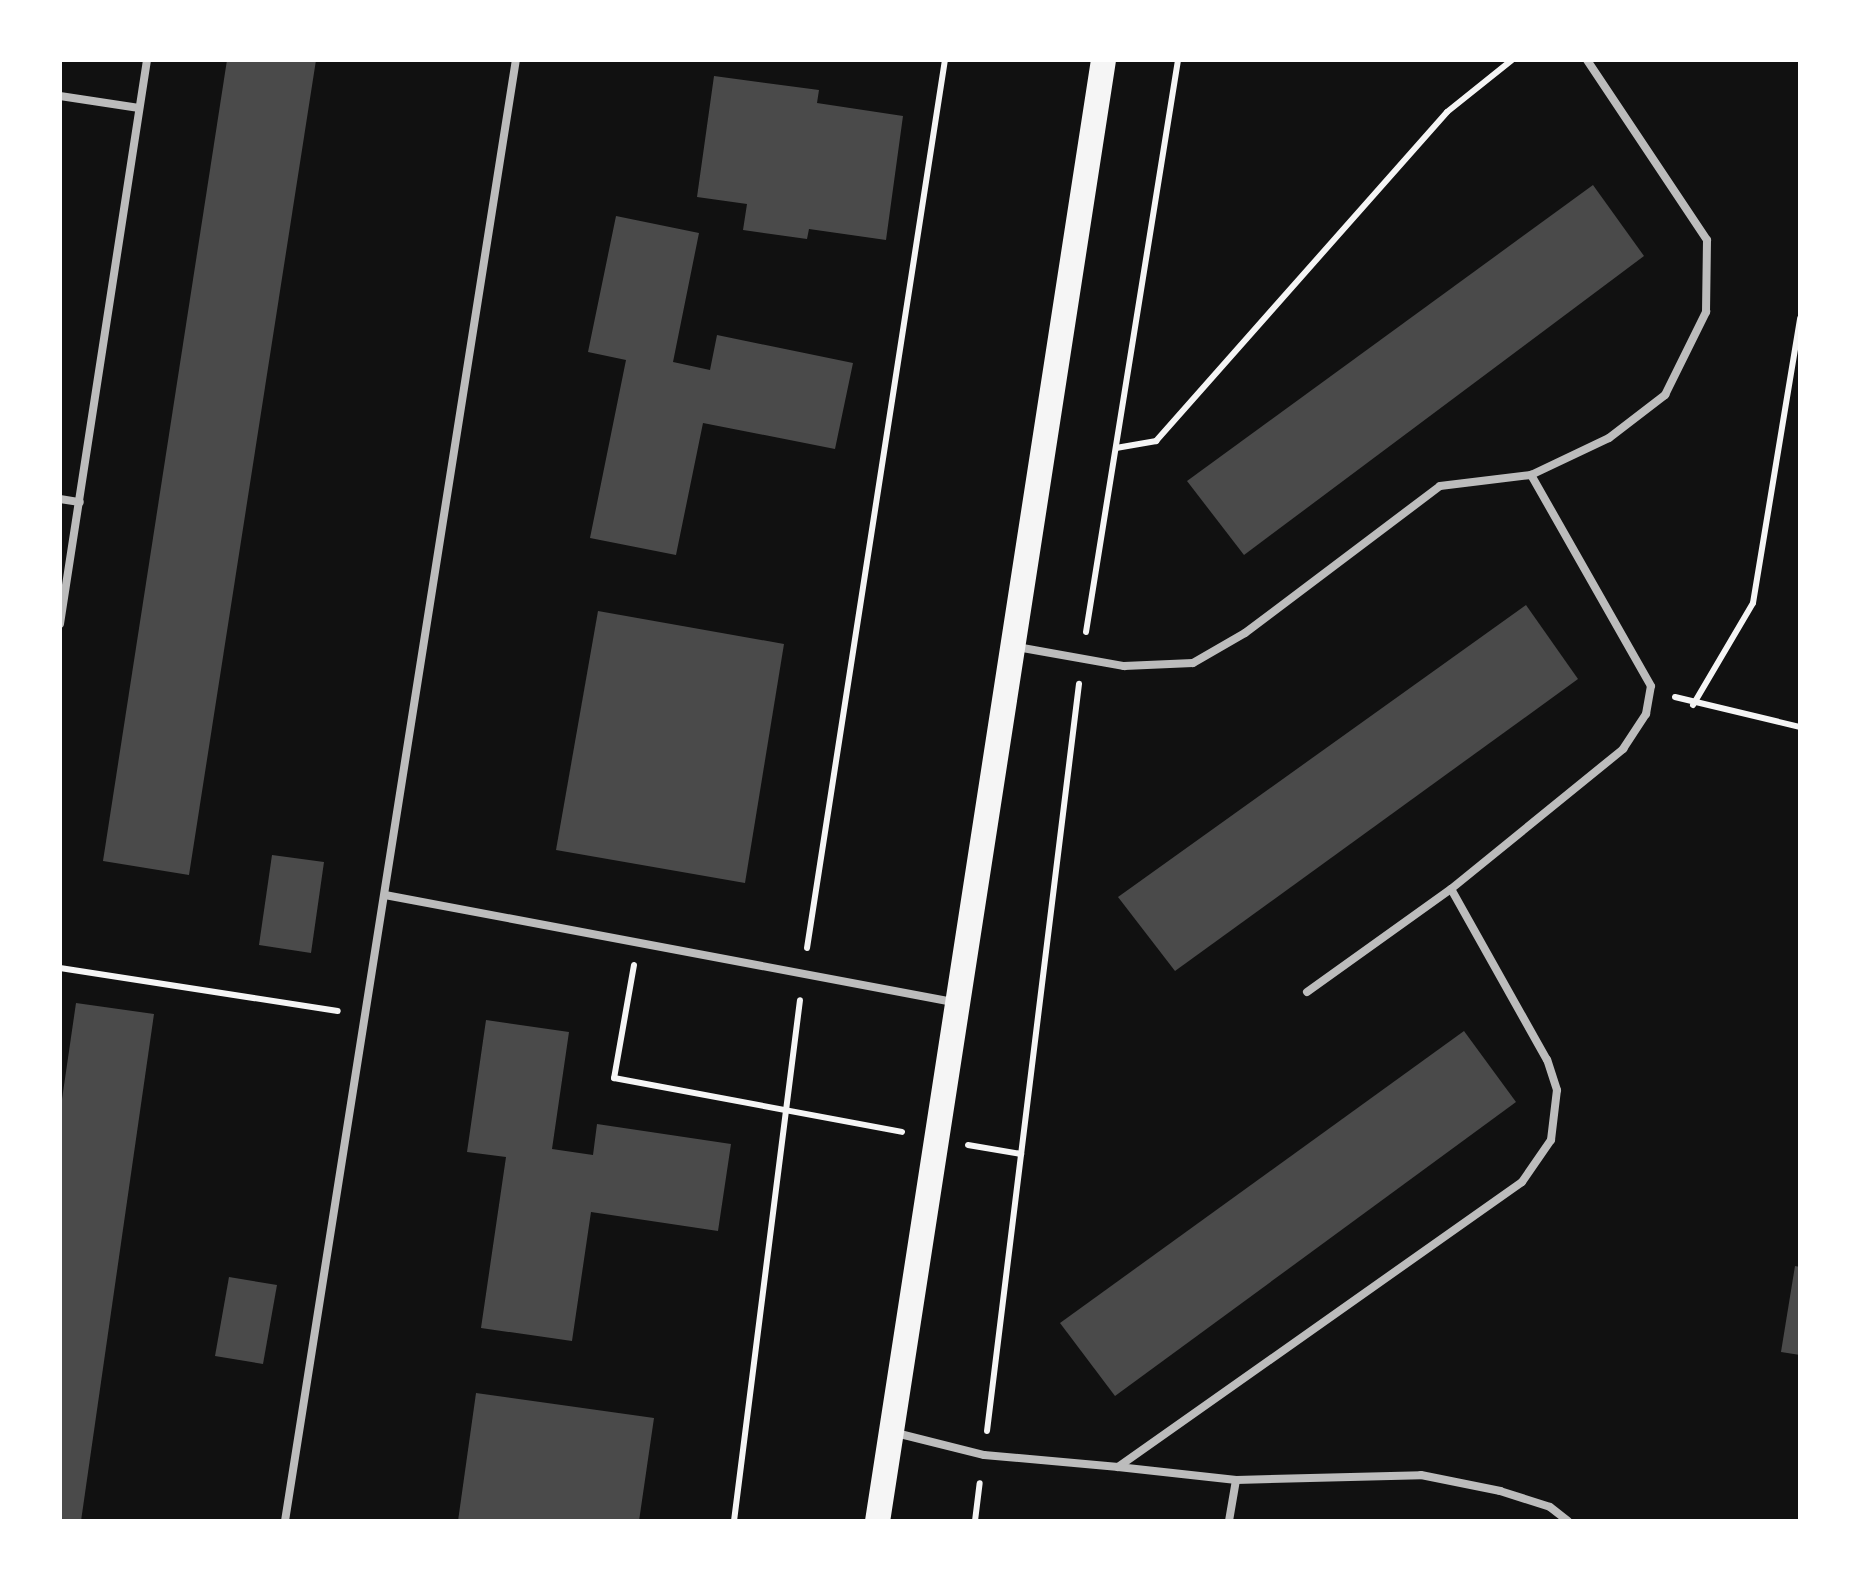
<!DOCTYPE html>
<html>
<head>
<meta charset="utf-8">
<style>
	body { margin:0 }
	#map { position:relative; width:1860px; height:1581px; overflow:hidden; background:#111; font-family:Barlow,sans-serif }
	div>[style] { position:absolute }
	.building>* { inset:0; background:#4a4a4a }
	.path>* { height:6px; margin:-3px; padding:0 3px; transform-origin:3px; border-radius:3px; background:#f5f5f5 }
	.service>* { height:8px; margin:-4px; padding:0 4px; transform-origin:4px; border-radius:4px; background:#bcbcbc }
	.primary>* { height:25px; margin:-12.5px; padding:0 12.5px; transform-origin:12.5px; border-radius:12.5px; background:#f5f5f5 }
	span { translate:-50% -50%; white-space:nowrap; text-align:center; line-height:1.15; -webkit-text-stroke:9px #fff; paint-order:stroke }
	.frame { position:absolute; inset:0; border:62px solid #fff; pointer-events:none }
</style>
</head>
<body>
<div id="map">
	<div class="building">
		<i style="clip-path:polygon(227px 60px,316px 60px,189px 875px,103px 861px)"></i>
		<i style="clip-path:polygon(714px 76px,819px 90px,817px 103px,903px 116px,886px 240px,809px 229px,807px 239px,743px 230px,747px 204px,697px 197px)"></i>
		<i style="clip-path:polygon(1593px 185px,1644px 256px,1244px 555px,1187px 481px)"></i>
		<i style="clip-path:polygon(616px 216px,699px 233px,673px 362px,710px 370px,717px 335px,853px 363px,835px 449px,703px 423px,676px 555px,590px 538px,626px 360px,588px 352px)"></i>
		<i style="clip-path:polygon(1526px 605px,1578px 679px,1175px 971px,1118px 897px)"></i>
		<i style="clip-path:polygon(598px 611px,784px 644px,745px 883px,556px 850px)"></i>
		<i style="clip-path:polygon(272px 855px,324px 862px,311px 953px,259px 945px)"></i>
		<i style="clip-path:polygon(76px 1003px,154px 1014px,81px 1521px,60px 1521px,60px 1113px)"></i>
		<i style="clip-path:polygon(486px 1020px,569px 1032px,552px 1149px,593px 1155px,597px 1124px,731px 1144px,718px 1231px,591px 1212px,572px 1341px,481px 1328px,506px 1157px,467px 1152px)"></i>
		<i style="clip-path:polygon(1464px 1031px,1516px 1102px,1115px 1396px,1060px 1323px)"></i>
		<i style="clip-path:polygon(1795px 1266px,1800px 1267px,1800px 1355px,1781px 1352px)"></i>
		<i style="clip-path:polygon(229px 1277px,277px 1285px,263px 1364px,215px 1356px)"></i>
		<i style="clip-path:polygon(476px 1393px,654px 1418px,639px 1521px,458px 1521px)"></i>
	</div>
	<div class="path">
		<i style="left:1116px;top:448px;width:41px;rotate:-9.9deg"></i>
		<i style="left:1156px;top:441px;width:439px;rotate:-48.5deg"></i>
		<i style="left:1447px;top:112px;width:83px;rotate:-38.7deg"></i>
		<i style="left:1086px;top:632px;width:579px;rotate:-80.86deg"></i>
		<i style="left:1675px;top:697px;width:129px;rotate:13.5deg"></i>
		<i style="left:1693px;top:705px;width:118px;rotate:-59.5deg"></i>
		<i style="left:1753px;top:603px;width:289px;rotate:-80.6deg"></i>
		<i style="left:807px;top:948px;width:899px;rotate:-81.17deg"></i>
		<i style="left:634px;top:965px;width:115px;rotate:100deg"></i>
		<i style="left:614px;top:1078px;width:293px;rotate:10.6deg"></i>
		<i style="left:60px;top:968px;width:281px;rotate:8.8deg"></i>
		<i style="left:968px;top:1145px;width:54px;rotate:9.6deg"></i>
		<i style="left:987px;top:1431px;width:753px;rotate:-82.98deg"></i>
		<i style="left:734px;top:1521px;width:525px;rotate:-82.78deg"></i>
		<i style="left:975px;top:1521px;width:38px;rotate:-83deg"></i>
	</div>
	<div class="service">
		<i style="left:60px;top:96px;width:80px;rotate:8.6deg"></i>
		<i style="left:60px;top:499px;width:20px;rotate:9deg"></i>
		<i style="left:60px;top:624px;width:571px;rotate:-81.23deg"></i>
		<i style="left:1017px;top:647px;width:109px;rotate:10.1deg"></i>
		<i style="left:1124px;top:666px;width:69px;rotate:-2.5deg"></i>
		<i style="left:1193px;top:663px;width:60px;rotate:-30deg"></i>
		<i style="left:1245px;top:633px;width:244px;rotate:-37deg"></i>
		<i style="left:1440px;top:486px;width:92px;rotate:-6.9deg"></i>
		<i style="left:1531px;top:475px;width:86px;rotate:-25.4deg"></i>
		<i style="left:1609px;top:438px;width:71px;rotate:-37.5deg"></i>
		<i style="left:1665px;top:395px;width:93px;rotate:-63.7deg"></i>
		<i style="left:1706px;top:312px;width:72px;rotate:-89.2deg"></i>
		<i style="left:1707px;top:240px;width:216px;rotate:-123.7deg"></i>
		<i style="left:385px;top:895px;width:578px;rotate:10.67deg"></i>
		<i style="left:1307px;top:992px;width:177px;rotate:-35.6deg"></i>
		<i style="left:896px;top:1433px;width:91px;rotate:14deg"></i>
		<i style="left:984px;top:1455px;width:135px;rotate:5.1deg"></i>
		<i style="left:1118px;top:1467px;width:494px;rotate:-35.2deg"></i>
		<i style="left:1522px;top:1182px;width:51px;rotate:-55.4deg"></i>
		<i style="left:1551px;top:1140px;width:50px;rotate:-83.2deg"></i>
		<i style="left:1557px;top:1090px;width:32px;rotate:-108deg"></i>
		<i style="left:1547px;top:1060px;width:196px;rotate:-119.3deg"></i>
		<i style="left:1451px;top:889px;width:222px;rotate:-39.1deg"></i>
		<i style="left:1623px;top:749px;width:42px;rotate:-56.7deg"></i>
		<i style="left:1646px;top:714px;width:28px;rotate:-80deg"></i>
		<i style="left:1651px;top:686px;width:243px;rotate:-119.6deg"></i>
		<i style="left:1118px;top:1467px;width:119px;rotate:6.3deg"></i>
		<i style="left:1236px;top:1480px;width:42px;rotate:99.7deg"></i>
		<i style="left:1236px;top:1480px;width:185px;rotate:-1.5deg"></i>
		<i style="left:1421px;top:1475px;width:81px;rotate:11.4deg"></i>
		<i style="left:1500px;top:1491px;width:52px;rotate:17.7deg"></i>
		<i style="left:1550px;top:1507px;width:23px;rotate:38deg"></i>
		<i style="left:285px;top:1521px;width:1479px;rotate:-81.02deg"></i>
	</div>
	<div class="primary">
		<i style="left:877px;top:1521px;width:1478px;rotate:-81.21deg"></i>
	</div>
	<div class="frame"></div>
</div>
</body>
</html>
